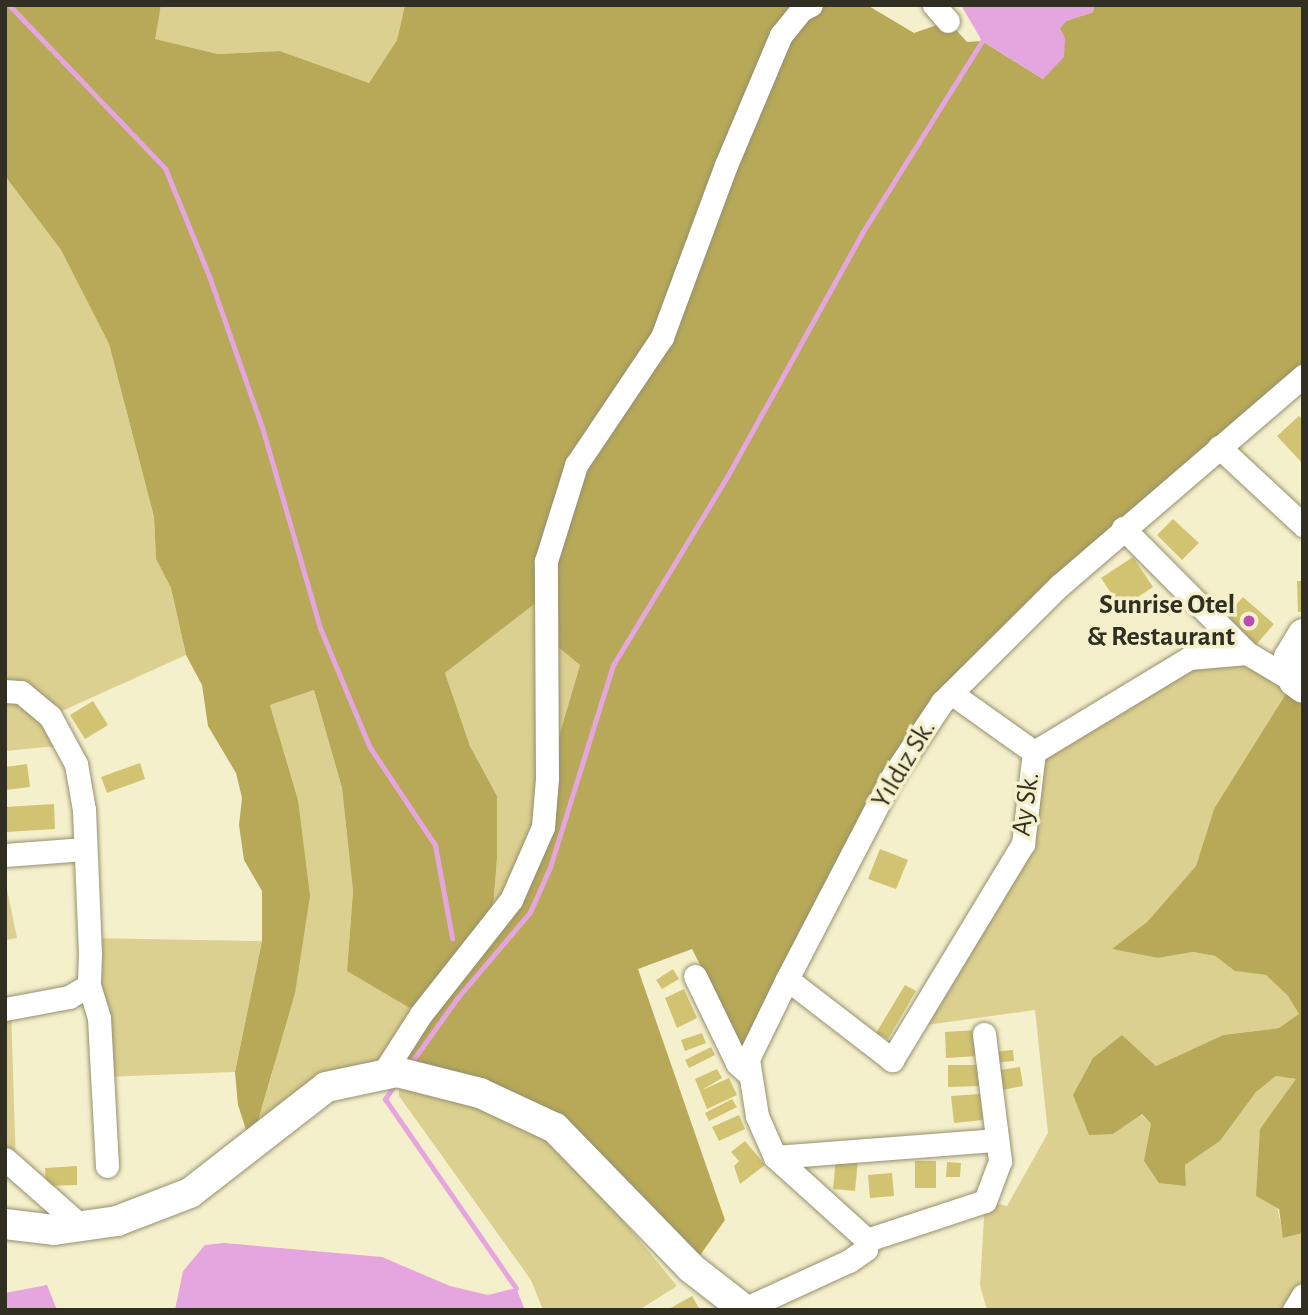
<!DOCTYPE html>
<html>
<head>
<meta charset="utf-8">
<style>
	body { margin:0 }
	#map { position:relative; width:1308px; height:1315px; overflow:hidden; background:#f5f0cc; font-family:"Alegreya Sans",sans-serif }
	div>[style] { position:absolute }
	.green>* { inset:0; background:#dbd08f }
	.forest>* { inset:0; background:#b7a957 }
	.water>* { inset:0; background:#e5a5de }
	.stream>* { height:5px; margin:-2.5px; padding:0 2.5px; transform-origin:2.5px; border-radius:2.5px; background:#e5a5de }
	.building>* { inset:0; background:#d1c371 }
	.roads { filter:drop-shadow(0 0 2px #96906f) drop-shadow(0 0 2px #96906f) }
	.minor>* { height:23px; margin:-11.5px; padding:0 11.5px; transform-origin:11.5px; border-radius:11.5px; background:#fff }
	.major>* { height:30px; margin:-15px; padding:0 15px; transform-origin:15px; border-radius:15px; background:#fff }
	.dots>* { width:19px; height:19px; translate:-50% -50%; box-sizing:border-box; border:4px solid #f5f0cc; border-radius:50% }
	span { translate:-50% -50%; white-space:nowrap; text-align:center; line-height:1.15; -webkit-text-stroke:7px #f5f0cc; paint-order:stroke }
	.poi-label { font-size:28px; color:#312f21; font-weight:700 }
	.right { translate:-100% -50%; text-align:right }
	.street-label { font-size:28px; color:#312f21 }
	.frame { position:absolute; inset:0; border:7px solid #312f21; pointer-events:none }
</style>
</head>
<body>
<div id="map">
	<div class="green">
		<i style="clip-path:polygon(161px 5px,405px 5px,397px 40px,369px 83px,280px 51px,218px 54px,154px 39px)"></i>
		<i style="clip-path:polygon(5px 176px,61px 250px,109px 344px,154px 517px,156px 559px,171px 588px,186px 655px,51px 716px,66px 745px,5px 751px)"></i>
		<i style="clip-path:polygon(546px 594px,547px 637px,580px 665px,547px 778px,543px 827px,492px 925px,497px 858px,497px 796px,470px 746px,445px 673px)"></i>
		<i style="clip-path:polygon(1247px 653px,1303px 688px,1214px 809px,1196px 866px,1147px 922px,1113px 949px,1158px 958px,1193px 952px,1215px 956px,1236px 971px,1266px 975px,1288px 996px,1300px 1014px,1280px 1028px,1223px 1035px,1156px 1066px,1122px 1035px,1113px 1134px,1141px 1114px,1151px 1124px,1186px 1186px,1185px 1165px,1220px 1141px,1256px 1092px,1276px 1076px,1297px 1079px,1260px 1129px,1284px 1238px,1303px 1233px,1303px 1295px,1294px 1310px,987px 1310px,980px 1285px,985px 1201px,1007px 1206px,1048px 1133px,1035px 1010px,912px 1027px,1023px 844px,1034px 752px,1189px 658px)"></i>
		<i style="clip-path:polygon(314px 690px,342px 788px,353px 891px,347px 970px,421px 1014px,383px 1075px,326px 1087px,251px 1145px,273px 1070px,298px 800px,270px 705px)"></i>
		<i style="clip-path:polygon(5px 880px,17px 938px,5px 940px)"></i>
		<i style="clip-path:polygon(89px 938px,262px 941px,235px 1072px,102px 1077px)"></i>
		<i style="clip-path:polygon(11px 1007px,16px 1168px,5px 1159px,5px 1009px)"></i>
		<i style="clip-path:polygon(399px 1084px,437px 1092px,517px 1121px,571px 1157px,677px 1286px,639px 1310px,543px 1310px,531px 1280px,399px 1096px)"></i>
	</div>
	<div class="forest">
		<i style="clip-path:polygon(evenodd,5px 5px,161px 5px,155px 39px,218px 54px,280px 51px,369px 83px,397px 40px,405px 5px,867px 5px,914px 33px,948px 21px,967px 42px,982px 41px,1043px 79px,1060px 28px,1066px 21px,1093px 12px,1094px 5px,1303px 5px,1303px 376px,942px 702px,748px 1059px,692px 949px,638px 969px,725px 1220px,691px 1268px,555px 1128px,397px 1072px,420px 1014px,347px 971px,353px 891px,342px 788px,314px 690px,270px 705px,298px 800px,310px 896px,295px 993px,251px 1145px,238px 1105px,235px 1072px,262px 941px,262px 891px,244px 860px,239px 825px,242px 798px,236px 773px,208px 726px,202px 685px,186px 655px,171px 588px,156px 559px,154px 517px,109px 344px,61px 250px,5px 176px,5px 5px,546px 595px,546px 637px,580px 665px,511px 900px,492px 923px,497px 858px,497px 796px,470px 746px,445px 673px,546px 595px)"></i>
		<i style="clip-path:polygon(1294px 681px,1303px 688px,1303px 1233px,1283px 1238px,1279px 1209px,1256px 1196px,1260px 1129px,1296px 1079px,1276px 1076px,1256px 1092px,1220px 1141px,1185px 1165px,1186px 1186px,1159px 1183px,1144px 1161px,1151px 1124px,1142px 1114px,1113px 1134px,1089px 1135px,1073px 1095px,1093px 1058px,1122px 1035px,1156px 1066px,1223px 1035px,1279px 1028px,1299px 1014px,1288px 996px,1266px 975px,1235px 971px,1215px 956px,1193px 952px,1158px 958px,1112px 949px,1147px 922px,1196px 866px,1214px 809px)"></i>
	</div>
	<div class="water">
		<i style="clip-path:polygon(961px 5px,1094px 5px,1093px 12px,1066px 21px,1060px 28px,1065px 38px,1064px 57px,1043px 79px,982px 41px)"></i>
		<i style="clip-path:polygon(224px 1243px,382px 1257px,450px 1286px,488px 1295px,516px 1288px,525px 1310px,175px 1310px,183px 1271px,205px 1245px)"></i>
		<i style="clip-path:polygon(47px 1285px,57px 1310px,5px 1310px,5px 1293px)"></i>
	</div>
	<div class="stream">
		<i style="left:9px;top:5px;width:226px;rotate:46.3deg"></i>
		<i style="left:165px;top:168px;width:117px;rotate:67.8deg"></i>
		<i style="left:209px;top:276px;width:160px;rotate:70.7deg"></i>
		<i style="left:262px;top:427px;width:209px;rotate:73.9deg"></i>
		<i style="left:320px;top:628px;width:128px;rotate:67.4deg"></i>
		<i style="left:369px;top:746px;width:119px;rotate:56.3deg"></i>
		<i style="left:435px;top:845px;width:95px;rotate:79.6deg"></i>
		<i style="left:413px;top:1060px;width:77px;rotate:-54.5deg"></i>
		<i style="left:458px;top:997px;width:111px;rotate:-49.7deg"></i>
		<i style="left:530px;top:912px;width:49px;rotate:-66deg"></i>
		<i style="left:550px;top:867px;width:212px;rotate:-72.7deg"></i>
		<i style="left:613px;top:665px;width:222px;rotate:-58.8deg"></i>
		<i style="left:728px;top:475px;width:277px;rotate:-61deg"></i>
		<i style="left:862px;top:233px;width:232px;rotate:-58deg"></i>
		<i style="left:394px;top:1086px;width:16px;rotate:125deg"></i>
		<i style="left:385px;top:1099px;width:230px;rotate:55.3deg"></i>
	</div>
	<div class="building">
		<i style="clip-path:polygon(1299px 416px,1303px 420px,1303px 464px,1277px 436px)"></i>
		<i style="clip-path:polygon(1173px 519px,1199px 543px,1182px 560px,1157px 535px)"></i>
		<i style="clip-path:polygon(1133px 557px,1153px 587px,1121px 608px,1101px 578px)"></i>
		<i style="clip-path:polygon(1297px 581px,1303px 581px,1303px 612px,1298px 612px)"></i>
		<i style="clip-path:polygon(1243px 597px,1274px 624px,1255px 646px,1224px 618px)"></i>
		<i style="clip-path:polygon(93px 701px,108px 725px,85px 739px,70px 715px)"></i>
		<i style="clip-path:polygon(140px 763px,145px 779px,107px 793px,101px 777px)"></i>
		<i style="clip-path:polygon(27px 764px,30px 787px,5px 790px,5px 767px)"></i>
		<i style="clip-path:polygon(54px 804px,55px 829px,6px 832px,5px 807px)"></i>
		<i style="clip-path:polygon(880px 849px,908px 860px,896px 889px,868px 879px)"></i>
		<i style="clip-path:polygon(673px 969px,679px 979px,662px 989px,656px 980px)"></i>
		<i style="clip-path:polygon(905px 985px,916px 991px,888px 1039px,876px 1033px)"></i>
		<i style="clip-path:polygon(684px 989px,697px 1018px,677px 1028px,665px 998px)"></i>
		<i style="clip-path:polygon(977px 1030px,979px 1056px,946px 1058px,945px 1032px)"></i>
		<i style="clip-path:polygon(702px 1033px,706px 1043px,685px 1051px,681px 1040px)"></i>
		<i style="clip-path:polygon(711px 1047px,715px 1055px,689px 1068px,685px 1060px)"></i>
		<i style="clip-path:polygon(1013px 1050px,1014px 1061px,991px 1063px,990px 1052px)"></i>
		<i style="clip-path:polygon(948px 1065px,980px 1065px,980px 1086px,948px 1087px)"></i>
		<i style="clip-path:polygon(1020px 1067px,1023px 1086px,997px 1091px,994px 1071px)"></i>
		<i style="clip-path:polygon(717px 1069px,722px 1078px,702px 1090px,729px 1078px,737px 1095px,707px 1109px,695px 1079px)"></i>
		<i style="clip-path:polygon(980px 1094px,983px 1120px,954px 1123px,951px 1096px)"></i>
		<i style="clip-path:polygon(732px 1099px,737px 1107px,709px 1121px,705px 1113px)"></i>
		<i style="clip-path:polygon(739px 1115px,745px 1129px,719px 1141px,712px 1127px)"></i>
		<i style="clip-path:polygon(745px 1141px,765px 1165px,740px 1184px,734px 1166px,739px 1161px,731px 1152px)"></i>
		<i style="clip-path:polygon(836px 1158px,858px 1160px,855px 1191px,833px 1189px)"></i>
		<i style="clip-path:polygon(915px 1161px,936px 1161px,936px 1188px,915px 1188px)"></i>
		<i style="clip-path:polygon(947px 1162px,961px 1163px,960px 1177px,946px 1177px)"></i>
		<i style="clip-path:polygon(77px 1166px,77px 1185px,46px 1186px,45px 1168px)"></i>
		<i style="clip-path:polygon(892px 1173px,894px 1196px,870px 1198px,868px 1175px)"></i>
		<i style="clip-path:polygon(692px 1296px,700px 1310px,667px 1310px)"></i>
	</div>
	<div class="roads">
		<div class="minor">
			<i style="left:934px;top:5px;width:21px;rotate:49deg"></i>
			<i style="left:1219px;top:447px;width:115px;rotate:42.9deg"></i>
			<i style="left:1123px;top:528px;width:176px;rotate:45.2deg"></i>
			<i style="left:1247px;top:653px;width:55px;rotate:30.8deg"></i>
			<i style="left:5px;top:691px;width:16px;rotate:4deg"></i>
			<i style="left:21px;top:692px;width:38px;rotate:40deg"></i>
			<i style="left:50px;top:716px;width:55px;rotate:61.6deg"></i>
			<i style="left:76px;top:764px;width:47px;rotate:80.1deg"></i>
			<i style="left:84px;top:810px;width:143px;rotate:87.6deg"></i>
			<i style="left:90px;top:953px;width:32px;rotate:92deg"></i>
			<i style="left:89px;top:985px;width:23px;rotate:149deg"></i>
			<i style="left:69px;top:997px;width:65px;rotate:169.4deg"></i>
			<i style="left:951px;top:693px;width:102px;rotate:35.4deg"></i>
			<i style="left:1034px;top:752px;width:181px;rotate:-31.2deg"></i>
			<i style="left:1189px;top:658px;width:58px;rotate:-4.9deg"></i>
			<i style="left:5px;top:855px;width:80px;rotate:-4.3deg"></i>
			<i style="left:695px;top:976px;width:97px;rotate:64.2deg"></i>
			<i style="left:737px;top:1063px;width:16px;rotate:43deg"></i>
			<i style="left:787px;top:979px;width:133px;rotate:37.6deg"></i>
			<i style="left:892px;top:1060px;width:253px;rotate:-58.8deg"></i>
			<i style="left:1023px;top:844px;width:93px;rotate:-83.2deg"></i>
			<i style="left:89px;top:985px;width:34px;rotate:73deg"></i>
			<i style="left:99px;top:1018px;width:148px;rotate:86.9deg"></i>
			<i style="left:382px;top:1075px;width:72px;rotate:-57.4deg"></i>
			<i style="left:421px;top:1014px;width:145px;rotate:-51.7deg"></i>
			<i style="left:511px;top:900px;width:80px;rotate:-66.3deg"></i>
			<i style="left:543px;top:827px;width:49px;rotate:-85.3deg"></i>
			<i style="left:547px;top:778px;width:217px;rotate:-90.3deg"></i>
			<i style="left:546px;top:561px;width:101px;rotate:-72.6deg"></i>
			<i style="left:576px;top:465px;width:154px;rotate:-56.1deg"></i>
			<i style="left:662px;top:337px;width:184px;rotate:-69.6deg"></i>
			<i style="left:726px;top:165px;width:141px;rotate:-67.1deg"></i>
			<i style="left:781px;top:35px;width:32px;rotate:-51deg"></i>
			<i style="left:801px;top:10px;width:11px;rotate:-27deg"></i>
			<i style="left:775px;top:1157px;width:223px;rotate:-4.4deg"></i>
			<i style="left:5px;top:1159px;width:103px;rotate:41.4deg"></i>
			<i style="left:867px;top:1240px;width:124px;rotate:-137.9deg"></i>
			<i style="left:775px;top:1157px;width:45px;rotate:-113.7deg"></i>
			<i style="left:757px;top:1116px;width:58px;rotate:-99deg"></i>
			<i style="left:748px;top:1059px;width:89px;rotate:-64deg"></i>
			<i style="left:787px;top:979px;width:228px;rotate:-62.5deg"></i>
			<i style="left:892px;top:777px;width:90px;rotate:-56.3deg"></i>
			<i style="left:942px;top:702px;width:166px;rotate:-44.8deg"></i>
			<i style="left:1060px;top:585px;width:321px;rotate:-40.7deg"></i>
			<i style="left:867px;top:1240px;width:124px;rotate:-18.3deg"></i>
			<i style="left:985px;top:1201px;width:43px;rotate:-69.4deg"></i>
			<i style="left:1000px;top:1161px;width:128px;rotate:-97.2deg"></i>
			<i style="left:744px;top:1309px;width:115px;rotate:-24.6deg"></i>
			<i style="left:849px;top:1261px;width:21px;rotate:-35deg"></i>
			<i style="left:866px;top:1249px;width:9px;rotate:-84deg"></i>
			<i style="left:1294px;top:1310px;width:17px;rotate:-59deg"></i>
		</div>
		<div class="major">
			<i style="left:1303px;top:634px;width:27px;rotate:121deg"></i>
			<i style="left:1289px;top:657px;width:25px;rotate:78deg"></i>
			<i style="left:1294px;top:681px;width:11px;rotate:38deg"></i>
			<i style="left:5px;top:1224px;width:49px;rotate:7deg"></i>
			<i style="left:54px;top:1230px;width:64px;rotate:-8.1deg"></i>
			<i style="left:117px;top:1221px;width:78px;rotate:-21deg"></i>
			<i style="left:190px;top:1193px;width:172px;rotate:-37.9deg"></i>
			<i style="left:326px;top:1087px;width:73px;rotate:-11.9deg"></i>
			<i style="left:397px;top:1072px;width:86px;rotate:14.2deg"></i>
			<i style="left:480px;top:1093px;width:83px;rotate:25deg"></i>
			<i style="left:555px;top:1128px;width:195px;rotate:45.8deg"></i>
			<i style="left:691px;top:1268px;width:68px;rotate:37.9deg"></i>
		</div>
	</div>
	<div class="dots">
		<i style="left:1249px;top:621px;background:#b94fb2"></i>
	</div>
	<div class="poi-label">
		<span class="right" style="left:1235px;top:621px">Sunrise Otel<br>&amp; Restaurant</span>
	</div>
	<div class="street-label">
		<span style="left:904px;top:764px;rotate:-59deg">Yıldız Sk.</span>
		<span style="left:1026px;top:804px;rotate:-82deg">Ay Sk.</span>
	</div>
	<div class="frame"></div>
</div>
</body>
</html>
